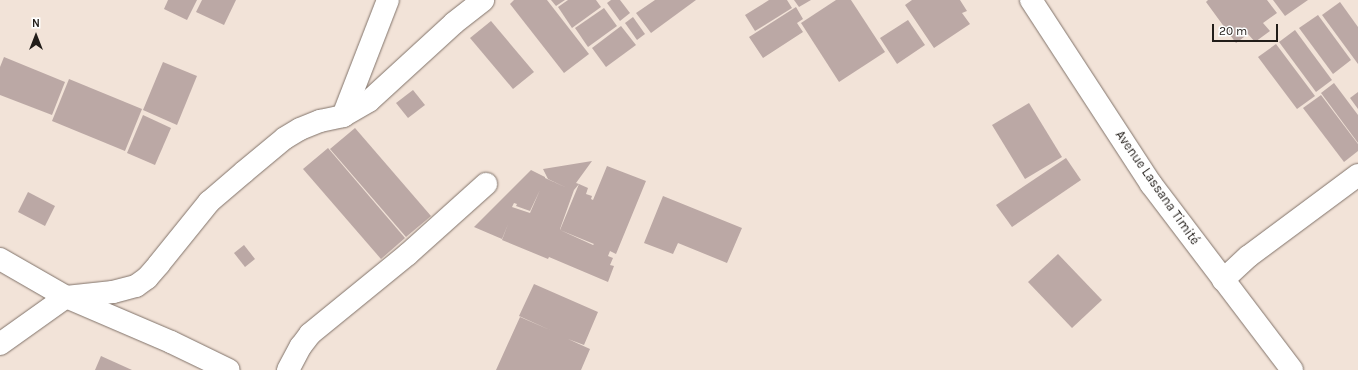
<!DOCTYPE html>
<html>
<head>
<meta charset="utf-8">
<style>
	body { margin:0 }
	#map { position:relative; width:1358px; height:370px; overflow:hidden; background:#f2e3d8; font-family:Karla,sans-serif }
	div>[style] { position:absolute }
	.building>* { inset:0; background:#bba8a5 }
	.roads { filter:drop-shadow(0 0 1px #807269) drop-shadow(0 0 1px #807269) }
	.street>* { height:22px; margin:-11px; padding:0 11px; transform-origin:11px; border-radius:11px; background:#fff }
	.secondary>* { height:22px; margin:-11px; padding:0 11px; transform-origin:11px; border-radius:11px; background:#fff }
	span { translate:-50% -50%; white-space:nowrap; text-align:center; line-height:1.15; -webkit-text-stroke:3px #fff; paint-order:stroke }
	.street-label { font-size:13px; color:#221d19 }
	.north { position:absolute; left:16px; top:16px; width:40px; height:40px; -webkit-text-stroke:3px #fff; paint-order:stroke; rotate:0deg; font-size:11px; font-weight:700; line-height:16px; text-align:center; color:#221d19 }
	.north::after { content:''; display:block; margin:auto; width:14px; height:18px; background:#221d19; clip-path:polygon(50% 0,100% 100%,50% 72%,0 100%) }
	.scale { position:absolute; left:1212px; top:24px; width:66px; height:18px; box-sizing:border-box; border:2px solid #221d19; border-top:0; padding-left:5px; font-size:12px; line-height:14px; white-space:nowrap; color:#221d19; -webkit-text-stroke:3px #fff; paint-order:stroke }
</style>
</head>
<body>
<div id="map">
	<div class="building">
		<i style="clip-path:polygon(168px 0,197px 0,187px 20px,164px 9px)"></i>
		<i style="clip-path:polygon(202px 0,236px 0,224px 25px,196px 12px)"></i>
		<i style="clip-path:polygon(514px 0,547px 0,589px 54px,564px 73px,510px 4px)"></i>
		<i style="clip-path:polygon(551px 0,565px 0,556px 6px)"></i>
		<i style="clip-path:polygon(568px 0,596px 0,601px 7px,572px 28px,558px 7px)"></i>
		<i style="clip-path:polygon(611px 0,620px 0,630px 13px,620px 21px,607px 3px)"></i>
		<i style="clip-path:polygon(655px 0,696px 0,651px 33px,636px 13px)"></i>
		<i style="clip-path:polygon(769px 0,787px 0,792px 8px,755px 31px,745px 15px)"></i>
		<i style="clip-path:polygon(794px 0,811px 0,799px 7px)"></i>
		<i style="clip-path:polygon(836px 0,851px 0,885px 52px,839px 82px,801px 23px)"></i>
		<i style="clip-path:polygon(912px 0,960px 0,967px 11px,962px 13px,970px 24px,934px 48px,905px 5px)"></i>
		<i style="clip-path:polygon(1208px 0,1267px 0,1277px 13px,1263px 23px,1270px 31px,1255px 42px,1248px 34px,1236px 43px,1206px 2px)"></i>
		<i style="clip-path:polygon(1273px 0,1308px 0,1285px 16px)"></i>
		<i style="clip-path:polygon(1340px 2px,1358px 27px,1358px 64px,1322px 15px)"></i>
		<i style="clip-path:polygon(796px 7px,803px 19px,797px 23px,803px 32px,763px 58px,749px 37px)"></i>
		<i style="clip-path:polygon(604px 8px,617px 26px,588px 47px,575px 28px)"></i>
		<i style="clip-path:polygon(1318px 15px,1351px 60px,1333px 74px,1299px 28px)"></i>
		<i style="clip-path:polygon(633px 17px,645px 34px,637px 40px,625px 23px)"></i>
		<i style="clip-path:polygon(908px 20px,925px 45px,897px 64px,880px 38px)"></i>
		<i style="clip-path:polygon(491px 21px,534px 72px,513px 89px,470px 38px)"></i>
		<i style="clip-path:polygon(621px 26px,636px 45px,606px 67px,592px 48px)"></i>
		<i style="clip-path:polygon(1295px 30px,1332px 80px,1316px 92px,1279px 42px)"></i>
		<i style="clip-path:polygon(1276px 44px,1315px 96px,1297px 109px,1258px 57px)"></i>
		<i style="clip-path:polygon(4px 57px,65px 82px,52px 115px,0 95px,0 67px)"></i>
		<i style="clip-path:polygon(163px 62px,197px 76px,177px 125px,143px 110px)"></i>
		<i style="clip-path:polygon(69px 79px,142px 109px,125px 151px,52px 121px)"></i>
		<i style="clip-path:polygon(1334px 83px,1358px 115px,1358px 143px,1321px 93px)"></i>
		<i style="clip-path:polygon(413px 90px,425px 105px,408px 118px,396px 103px)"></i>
		<i style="clip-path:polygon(1358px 92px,1358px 109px,1350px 98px)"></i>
		<i style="clip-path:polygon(1321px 95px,1358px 144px,1358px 151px,1344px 162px,1303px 108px)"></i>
		<i style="clip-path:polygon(1029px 103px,1062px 157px,1025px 179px,992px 125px)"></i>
		<i style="clip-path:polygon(143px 115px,171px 128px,155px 165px,127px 153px)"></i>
		<i style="clip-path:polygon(355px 128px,431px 216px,406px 237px,330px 149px)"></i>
		<i style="clip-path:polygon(328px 148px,405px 238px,381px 259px,303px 169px)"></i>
		<i style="clip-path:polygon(1066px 158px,1081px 180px,1012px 227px,996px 205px)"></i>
		<i style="clip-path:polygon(evenodd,592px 161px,576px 183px,579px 184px,574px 190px,560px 229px,560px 230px,593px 245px,594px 244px,560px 230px,579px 184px,588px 188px,586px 194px,592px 196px,591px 199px,593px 200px,607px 166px,646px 181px,616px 254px,610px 251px,608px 256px,613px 258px,610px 265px,614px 266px,608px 282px,549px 257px,548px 259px,502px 240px,508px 224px,502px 239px,474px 227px,531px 170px,545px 177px,545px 178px,567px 188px,548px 179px,543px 169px,592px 161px,540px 190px,530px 213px,512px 207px,514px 203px,517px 204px,516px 206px,530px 211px,540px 190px)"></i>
		<i style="clip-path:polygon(28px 192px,55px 206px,45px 226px,18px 212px)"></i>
		<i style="clip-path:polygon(663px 196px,742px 228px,727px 263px,678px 243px,673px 254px,644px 243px)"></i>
		<i style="clip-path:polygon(244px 245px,255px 259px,245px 267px,234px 253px)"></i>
		<i style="clip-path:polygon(1058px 254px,1102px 300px,1072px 328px,1028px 282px)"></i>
		<i style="clip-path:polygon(534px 284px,598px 312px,584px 345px,568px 339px,590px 349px,581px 370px,496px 370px,520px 317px,550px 330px,519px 316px)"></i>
		<i style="clip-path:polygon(101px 356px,132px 370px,95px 370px)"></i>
	</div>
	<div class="roads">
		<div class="street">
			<i style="left:343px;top:116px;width:124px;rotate:-68.8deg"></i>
			<i style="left:0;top:259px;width:76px;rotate:29.9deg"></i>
			<i style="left:66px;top:297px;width:114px;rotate:23.2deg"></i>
			<i style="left:171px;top:342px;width:64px;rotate:25.8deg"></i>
			<i style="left:1223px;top:280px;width:35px;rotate:-43deg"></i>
			<i style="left:1249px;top:256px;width:136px;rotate:-36.6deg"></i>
			<i style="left:0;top:344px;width:81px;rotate:-35.5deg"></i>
			<i style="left:66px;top:297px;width:47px;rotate:-6.1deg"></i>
			<i style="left:113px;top:292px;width:24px;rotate:-15deg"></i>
			<i style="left:136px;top:286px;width:14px;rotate:-36deg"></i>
			<i style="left:147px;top:278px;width:18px;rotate:-49deg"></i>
			<i style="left:159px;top:264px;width:80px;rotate:-51.1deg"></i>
			<i style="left:209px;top:202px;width:46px;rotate:-40.6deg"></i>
			<i style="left:244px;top:172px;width:53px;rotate:-39.7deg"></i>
			<i style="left:285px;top:138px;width:17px;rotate:-31deg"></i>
			<i style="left:300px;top:129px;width:22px;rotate:-22deg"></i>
			<i style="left:320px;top:121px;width:24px;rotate:-12deg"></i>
			<i style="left:343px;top:116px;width:30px;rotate:-30deg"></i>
			<i style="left:369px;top:101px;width:115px;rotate:-42.5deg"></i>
			<i style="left:454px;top:23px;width:37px;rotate:-38deg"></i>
			<i style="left:288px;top:370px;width:27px;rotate:-62deg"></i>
			<i style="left:301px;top:346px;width:15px;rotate:-53deg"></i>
			<i style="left:310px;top:334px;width:127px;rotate:-39.2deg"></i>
			<i style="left:408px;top:254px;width:105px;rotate:-41.9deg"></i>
		</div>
		<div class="secondary">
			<i style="left:1031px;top:0;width:220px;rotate:56.9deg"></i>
			<i style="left:1151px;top:184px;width:233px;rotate:52.8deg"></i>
		</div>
	</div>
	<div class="street-label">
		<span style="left:1157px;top:188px;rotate:55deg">Avenue Lassana Timité</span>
	</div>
	<div class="north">N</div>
	<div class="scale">20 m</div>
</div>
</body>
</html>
